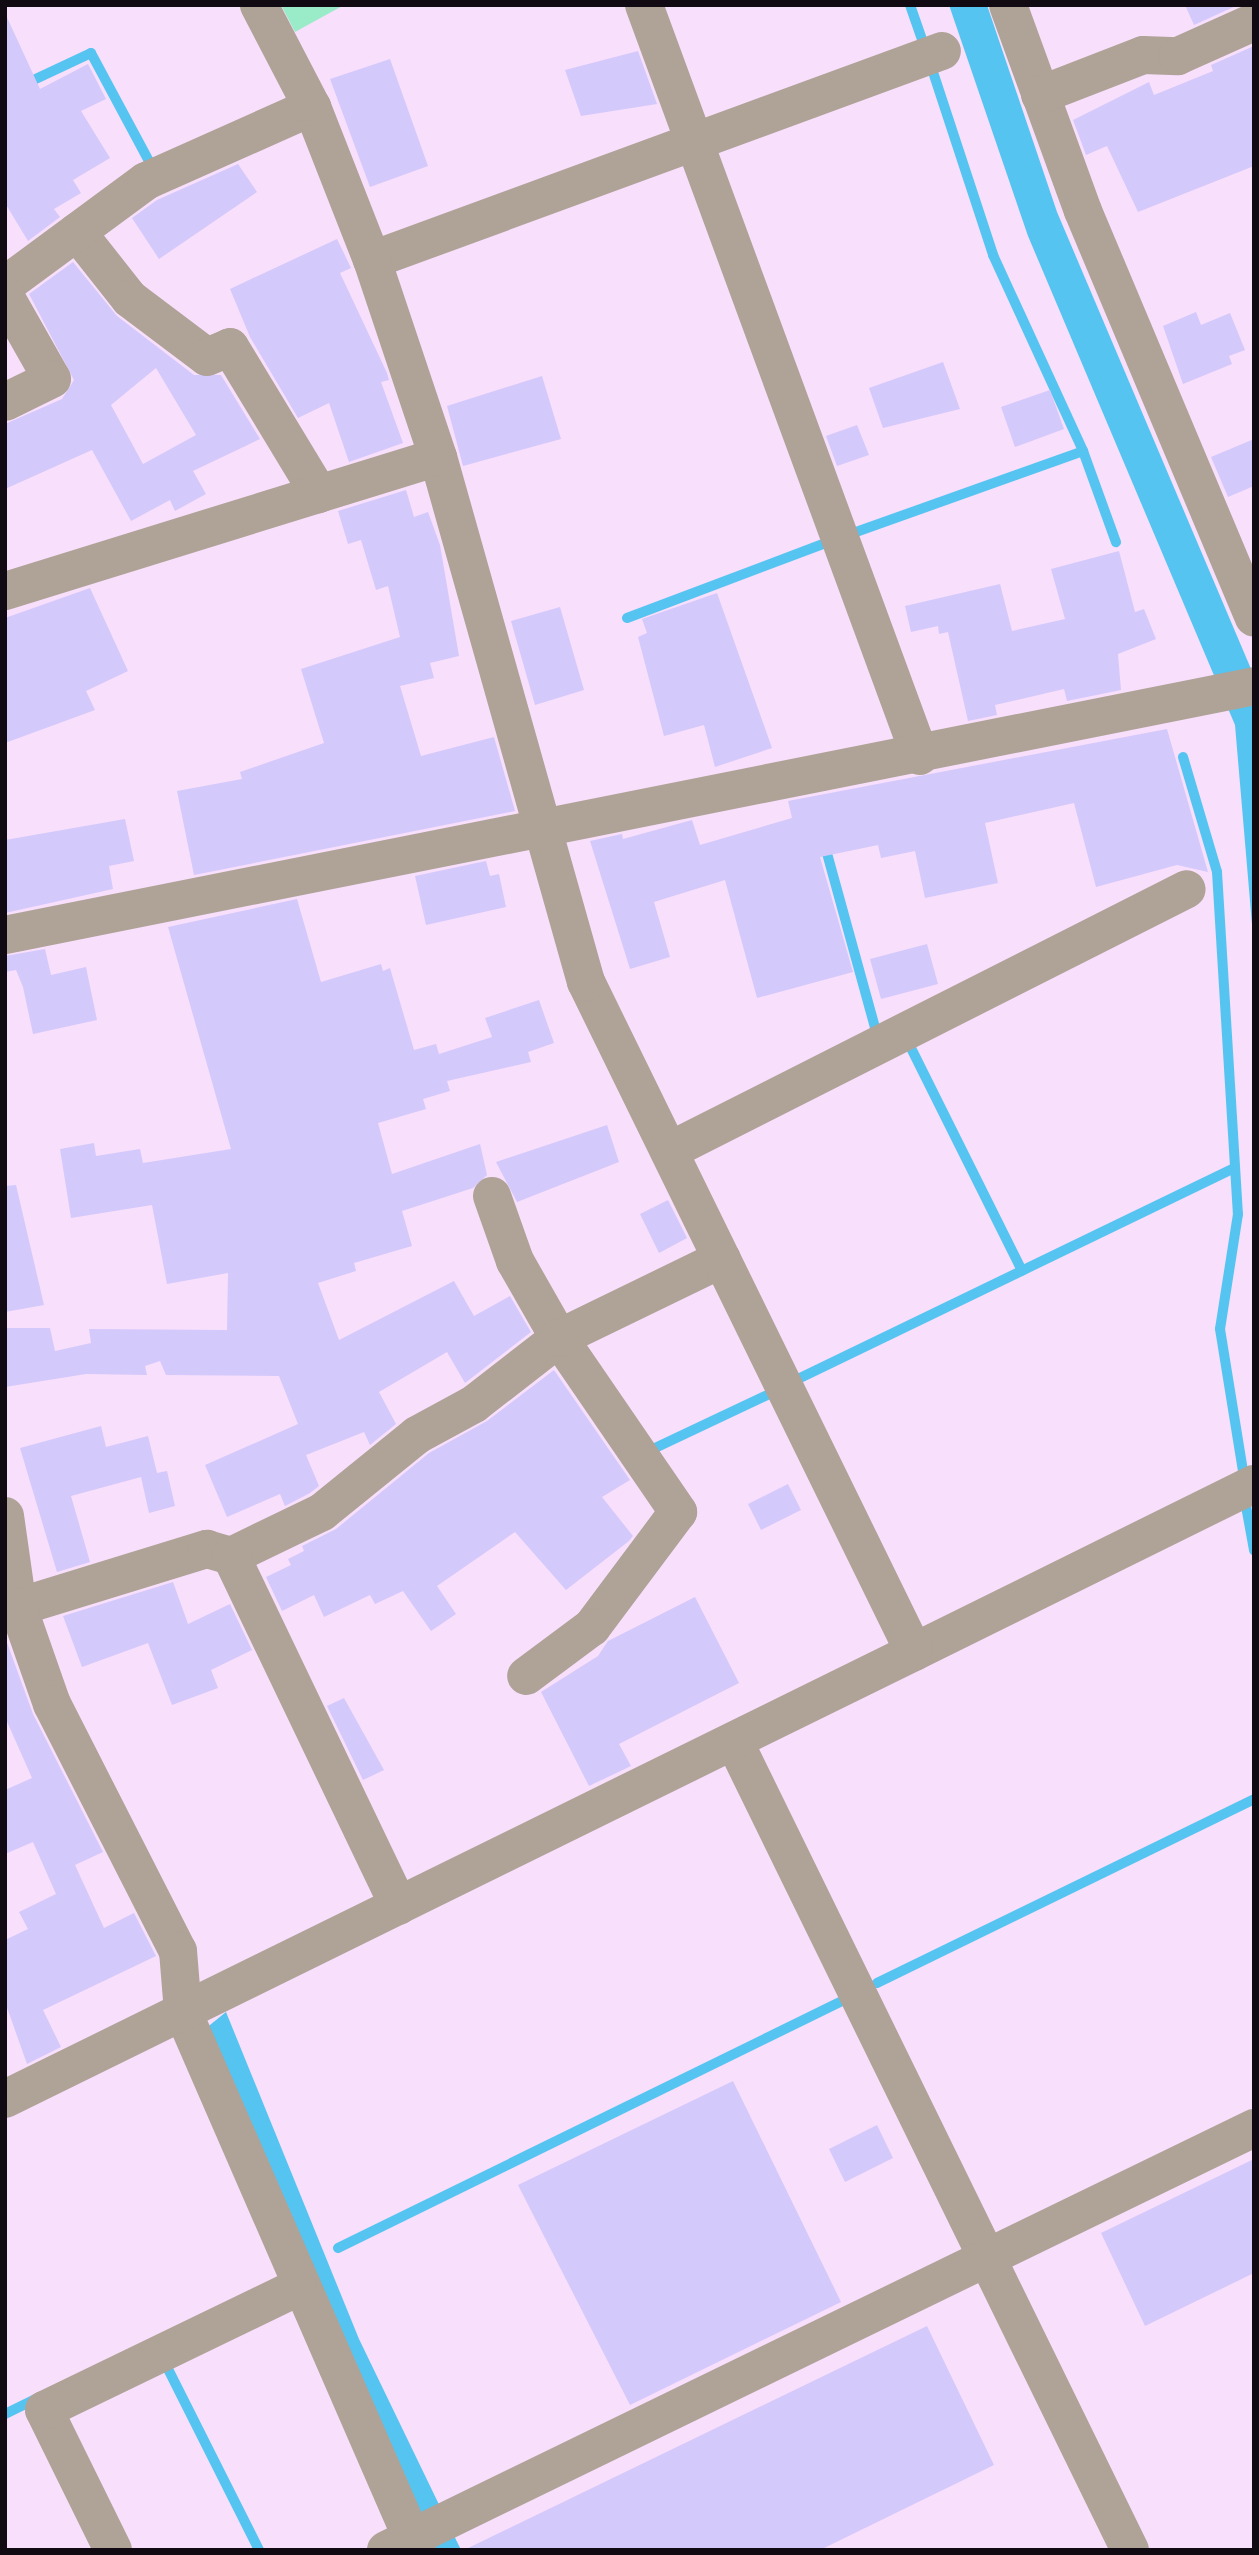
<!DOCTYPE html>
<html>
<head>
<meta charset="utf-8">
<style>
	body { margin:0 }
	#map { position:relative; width:1259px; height:2555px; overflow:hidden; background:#f8dffc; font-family:"DM Sans",sans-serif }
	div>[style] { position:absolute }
	.green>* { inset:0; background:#9aebc7 }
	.water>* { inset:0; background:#56c4f0 }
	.stream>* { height:10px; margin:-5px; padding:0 5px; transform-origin:5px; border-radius:5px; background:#56c4f0 }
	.building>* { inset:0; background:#d4c9fb }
	.minor>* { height:38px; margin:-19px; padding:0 19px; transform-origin:19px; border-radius:19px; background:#afa297 }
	span { translate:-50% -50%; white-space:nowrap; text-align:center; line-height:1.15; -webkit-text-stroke:7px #fff; paint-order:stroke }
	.frame { position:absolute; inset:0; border:7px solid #120a13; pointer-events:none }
</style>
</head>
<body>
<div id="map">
	<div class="green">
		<i style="clip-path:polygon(281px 5px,344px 5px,295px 32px)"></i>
	</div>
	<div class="water">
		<i style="clip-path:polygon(949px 5px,987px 5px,1057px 212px,1254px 676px,1254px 948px,1235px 725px,1028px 236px)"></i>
		<i style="clip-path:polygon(226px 2012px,359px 2339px,461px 2550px,433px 2550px,205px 2029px)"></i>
	</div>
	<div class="stream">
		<i style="left:910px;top:5px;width:46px;rotate:70.8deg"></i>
		<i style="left:933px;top:72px;width:193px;rotate:71.8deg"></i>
		<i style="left:993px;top:255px;width:216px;rotate:65.3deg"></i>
		<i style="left:1083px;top:451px;width:97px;rotate:70.1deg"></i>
		<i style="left:25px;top:84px;width:73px;rotate:-25.2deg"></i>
		<i style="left:91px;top:53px;width:123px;rotate:61.8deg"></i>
		<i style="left:856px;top:532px;width:241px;rotate:-19.6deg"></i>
		<i style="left:627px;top:618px;width:213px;rotate:-20.7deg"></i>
		<i style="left:1183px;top:757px;width:120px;rotate:73.5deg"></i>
		<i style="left:1217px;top:872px;width:343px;rotate:86.5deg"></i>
		<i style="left:1238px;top:1214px;width:116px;rotate:98.9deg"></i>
		<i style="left:1220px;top:1329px;width:144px;rotate:80.8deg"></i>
		<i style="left:825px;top:846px;width:192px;rotate:74.6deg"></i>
		<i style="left:910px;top:1046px;width:251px;rotate:63.5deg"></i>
		<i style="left:800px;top:1378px;width:483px;rotate:-25.8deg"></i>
		<i style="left:655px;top:1448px;width:126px;rotate:-25.3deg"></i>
		<i style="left:1246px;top:1506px;width:45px;rotate:79.7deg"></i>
		<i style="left:877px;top:1983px;width:420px;rotate:-26deg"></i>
		<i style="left:338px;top:2248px;width:559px;rotate:-26.11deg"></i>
		<i style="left:165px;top:2363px;width:209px;rotate:63.3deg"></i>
		<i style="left:5px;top:2414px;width:34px;rotate:-26deg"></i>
	</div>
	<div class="building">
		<i style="clip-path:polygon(1185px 5px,1238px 5px,1194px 25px)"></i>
		<i style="clip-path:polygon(5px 13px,40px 89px,88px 64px,106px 99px,81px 111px,110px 158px,73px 180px,81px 193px,54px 209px,60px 217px,28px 241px,5px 203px)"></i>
		<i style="clip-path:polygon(1254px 46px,1254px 166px,1138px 212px,1107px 146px,1086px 155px,1073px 120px,1149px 82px,1154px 95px,1213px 71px,1211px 65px)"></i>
		<i style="clip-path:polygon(638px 51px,657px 104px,581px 116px,565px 70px)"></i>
		<i style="clip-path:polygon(390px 59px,428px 166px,370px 187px,330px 79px)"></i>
		<i style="clip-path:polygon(238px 164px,257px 192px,159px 259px,132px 218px,157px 200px)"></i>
		<i style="clip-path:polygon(337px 239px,351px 268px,340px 273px,387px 373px,389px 380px,381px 382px,403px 443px,349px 462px,329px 403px,298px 418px,250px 337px,230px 289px)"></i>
		<i style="clip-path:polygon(evenodd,73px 262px,117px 316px,194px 375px,221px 375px,260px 439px,193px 471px,206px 494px,175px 511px,170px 500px,131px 521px,92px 450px,5px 489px,5px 424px,62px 399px,74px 380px,29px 294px,73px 262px,156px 368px,196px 435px,143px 464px,111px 405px,156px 368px)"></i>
		<i style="clip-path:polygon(1196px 312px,1201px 325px,1230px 313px,1245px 350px,1229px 356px,1232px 364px,1183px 384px,1163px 326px)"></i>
		<i style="clip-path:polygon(943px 362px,960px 409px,883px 428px,869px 388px)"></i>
		<i style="clip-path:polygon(542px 376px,561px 439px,463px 466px,447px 406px)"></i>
		<i style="clip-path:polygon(1050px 390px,1064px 429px,1015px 447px,1001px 407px)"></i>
		<i style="clip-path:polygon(857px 425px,869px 455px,837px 466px,826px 436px)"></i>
		<i style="clip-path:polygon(1254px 439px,1254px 486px,1228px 497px,1211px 457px)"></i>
		<i style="clip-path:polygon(406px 490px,414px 517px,428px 512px,440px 545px,459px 656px,430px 663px,434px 678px,400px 686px,421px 756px,494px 737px,515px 811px,194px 875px,177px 791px,242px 779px,240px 772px,324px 743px,301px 669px,400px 637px,388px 586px,376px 590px,361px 540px,348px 544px,338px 511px)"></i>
		<i style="clip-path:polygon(1119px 551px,1135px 612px,1144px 609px,1156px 639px,1118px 654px,1121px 690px,1067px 701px,1064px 689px,995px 705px,997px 715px,968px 721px,948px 632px,939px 634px,938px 626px,911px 632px,905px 606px,1000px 584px,1012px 631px,1065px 619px,1051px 569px)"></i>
		<i style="clip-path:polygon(90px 588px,128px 671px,86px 691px,95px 710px,5px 743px,5px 618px)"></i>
		<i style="clip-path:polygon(717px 593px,772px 748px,715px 767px,704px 725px,664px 736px,638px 637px,647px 633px,642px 619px)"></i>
		<i style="clip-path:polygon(560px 607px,584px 690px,535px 705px,511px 621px)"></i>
		<i style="clip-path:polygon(1167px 729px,1208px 872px,1177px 865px,1096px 887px,1074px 803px,985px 823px,998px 883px,925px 898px,915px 851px,881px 858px,878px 845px,820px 857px,853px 972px,757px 998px,725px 880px,654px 902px,670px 957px,630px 969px,590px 841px,622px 834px,623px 839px,692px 820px,700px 845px,792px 818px,788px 801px)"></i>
		<i style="clip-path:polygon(125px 819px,134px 861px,109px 866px,113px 889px,5px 913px,5px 840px)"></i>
		<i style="clip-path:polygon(486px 861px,490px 876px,499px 874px,506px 907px,426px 925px,415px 876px)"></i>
		<i style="clip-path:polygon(297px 899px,321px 982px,381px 964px,383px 971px,390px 968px,414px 1050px,436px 1044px,439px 1054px,492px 1037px,485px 1018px,539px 1000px,554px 1043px,528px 1052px,531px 1062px,447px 1081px,450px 1091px,423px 1099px,426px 1109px,378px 1123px,392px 1174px,480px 1144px,487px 1175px,473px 1188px,402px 1211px,412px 1246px,354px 1263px,356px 1271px,318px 1283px,339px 1340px,454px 1281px,474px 1316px,510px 1296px,531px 1332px,465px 1383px,447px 1352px,379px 1392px,396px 1424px,370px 1445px,364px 1432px,306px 1455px,319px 1486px,310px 1493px,285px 1506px,280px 1494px,227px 1517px,205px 1465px,298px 1424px,279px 1376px,166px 1375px,160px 1361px,145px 1366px,147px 1375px,86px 1374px,5px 1387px,5px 1328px,50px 1328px,55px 1351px,91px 1343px,89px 1329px,227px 1330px,228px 1273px,167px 1284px,152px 1205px,71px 1218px,60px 1149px,94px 1143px,96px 1156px,140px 1149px,143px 1163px,231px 1149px,168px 927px)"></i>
		<i style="clip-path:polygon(927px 944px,938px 984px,881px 999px,870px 959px)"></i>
		<i style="clip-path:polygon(45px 949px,51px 975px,86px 967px,97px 1020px,33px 1034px,23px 987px,16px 970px,5px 972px,5px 956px)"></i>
		<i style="clip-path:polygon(607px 1125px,619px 1162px,517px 1202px,496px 1162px)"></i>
		<i style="clip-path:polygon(16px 1185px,44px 1305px,5px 1312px,5px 1186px)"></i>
		<i style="clip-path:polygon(668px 1200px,687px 1238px,659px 1253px,640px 1214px)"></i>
		<i style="clip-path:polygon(554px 1370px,630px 1480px,602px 1497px,633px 1536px,629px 1541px,566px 1590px,515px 1532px,437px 1586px,456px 1614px,431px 1631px,403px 1591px,375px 1604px,370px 1595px,324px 1617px,314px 1595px,282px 1611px,266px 1577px,291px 1565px,288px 1559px,304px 1551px,302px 1546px,336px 1529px,429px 1453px,487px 1421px)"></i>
		<i style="clip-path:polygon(101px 1426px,106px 1447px,148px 1436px,157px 1473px,167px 1471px,175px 1506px,149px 1513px,141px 1477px,71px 1496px,90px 1562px,57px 1572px,20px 1448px)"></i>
		<i style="clip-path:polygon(788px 1484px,801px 1510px,761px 1530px,748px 1504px)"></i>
		<i style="clip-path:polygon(173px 1582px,188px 1624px,230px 1604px,252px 1650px,211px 1670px,218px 1688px,172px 1705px,148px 1643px,82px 1667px,63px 1616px)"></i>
		<i style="clip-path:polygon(695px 1597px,739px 1683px,619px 1744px,631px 1766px,589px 1786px,541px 1692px,598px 1656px,608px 1641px)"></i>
		<i style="clip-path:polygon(5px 1637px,33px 1714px,103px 1852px,75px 1865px,104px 1928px,134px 1913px,156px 1956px,43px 2010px,61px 2047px,27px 2064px,5px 2002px,5px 1940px,28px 1929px,19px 1912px,56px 1894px,33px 1842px,5px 1854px,5px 1790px,32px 1778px,5px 1717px)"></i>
		<i style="clip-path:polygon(344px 1698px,384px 1770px,363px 1780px,327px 1706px)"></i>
		<i style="clip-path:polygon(733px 2081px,841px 2302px,630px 2405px,518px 2185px)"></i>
		<i style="clip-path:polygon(877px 2125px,893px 2158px,845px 2182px,829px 2149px)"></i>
		<i style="clip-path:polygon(1254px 2159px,1254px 2273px,1145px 2326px,1101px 2233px)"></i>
		<i style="clip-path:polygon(927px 2326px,994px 2465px,820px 2550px,464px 2550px)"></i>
	</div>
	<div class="minor">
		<i style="left:644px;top:5px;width:800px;rotate:69.82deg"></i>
		<i style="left:1008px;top:5px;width:219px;rotate:70deg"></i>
		<i style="left:1083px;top:211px;width:441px;rotate:67.2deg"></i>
		<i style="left:1040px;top:95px;width:110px;rotate:-21.2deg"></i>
		<i style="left:1143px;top:55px;width:35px;rotate:2deg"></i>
		<i style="left:1178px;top:56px;width:83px;rotate:-24.1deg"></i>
		<i style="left:77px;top:232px;width:85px;rotate:51.7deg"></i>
		<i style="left:130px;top:299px;width:96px;rotate:37deg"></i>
		<i style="left:207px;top:357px;width:25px;rotate:-23deg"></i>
		<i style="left:230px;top:347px;width:172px;rotate:58.8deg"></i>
		<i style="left:372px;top:260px;width:607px;rotate:-20.14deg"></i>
		<i style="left:5px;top:285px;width:175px;rotate:-36.4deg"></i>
		<i style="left:146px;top:181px;width:182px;rotate:-24deg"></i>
		<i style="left:5px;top:296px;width:95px;rotate:60.5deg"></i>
		<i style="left:52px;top:379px;width:52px;rotate:153.9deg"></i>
		<i style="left:5px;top:591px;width:453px;rotate:-17.2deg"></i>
		<i style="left:5px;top:935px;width:1274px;rotate:-11.27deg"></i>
		<i style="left:669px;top:1151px;width:580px;rotate:-26.83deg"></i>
		<i style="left:492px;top:1196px;width:69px;rotate:70.5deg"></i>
		<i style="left:515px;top:1261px;width:89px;rotate:60.3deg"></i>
		<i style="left:559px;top:1338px;width:211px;rotate:55.6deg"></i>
		<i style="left:678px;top:1512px;width:144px;rotate:126.8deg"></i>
		<i style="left:592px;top:1627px;width:82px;rotate:143.4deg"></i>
		<i style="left:5px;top:1516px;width:92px;rotate:81.9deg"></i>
		<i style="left:18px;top:1607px;width:198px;rotate:-17.1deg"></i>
		<i style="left:207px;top:1549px;width:25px;rotate:16deg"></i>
		<i style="left:231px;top:1556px;width:101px;rotate:-25.8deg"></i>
		<i style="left:322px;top:1512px;width:122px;rotate:-39deg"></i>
		<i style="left:417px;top:1435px;width:65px;rotate:-28.5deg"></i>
		<i style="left:474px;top:1404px;width:108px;rotate:-37.8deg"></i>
		<i style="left:559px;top:1338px;width:181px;rotate:-25.9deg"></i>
		<i style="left:231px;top:1556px;width:388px;rotate:64.4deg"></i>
		<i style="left:18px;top:1607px;width:103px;rotate:70.7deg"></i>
		<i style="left:52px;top:1704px;width:277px;rotate:63deg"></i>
		<i style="left:178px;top:1951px;width:61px;rotate:85.3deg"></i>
		<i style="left:183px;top:2012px;width:587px;rotate:66.49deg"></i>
		<i style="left:914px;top:1652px;width:379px;rotate:-26.3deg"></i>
		<i style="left:734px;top:1741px;width:901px;rotate:63.92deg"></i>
		<i style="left:5px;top:2099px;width:1013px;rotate:-26.19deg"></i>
		<i style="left:914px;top:1652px;width:746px;rotate:-116.08deg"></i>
		<i style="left:586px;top:982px;width:545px;rotate:-105.74deg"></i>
		<i style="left:438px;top:457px;width:208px;rotate:-108.5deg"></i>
		<i style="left:372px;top:260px;width:164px;rotate:-111.4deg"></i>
		<i style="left:312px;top:107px;width:115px;rotate:-117.5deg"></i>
		<i style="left:113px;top:2550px;width:156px;rotate:-116.2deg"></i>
		<i style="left:44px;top:2410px;width:282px;rotate:-25.8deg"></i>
		<i style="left:386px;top:2550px;width:965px;rotate:-25.93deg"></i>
	</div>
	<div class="frame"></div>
</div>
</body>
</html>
